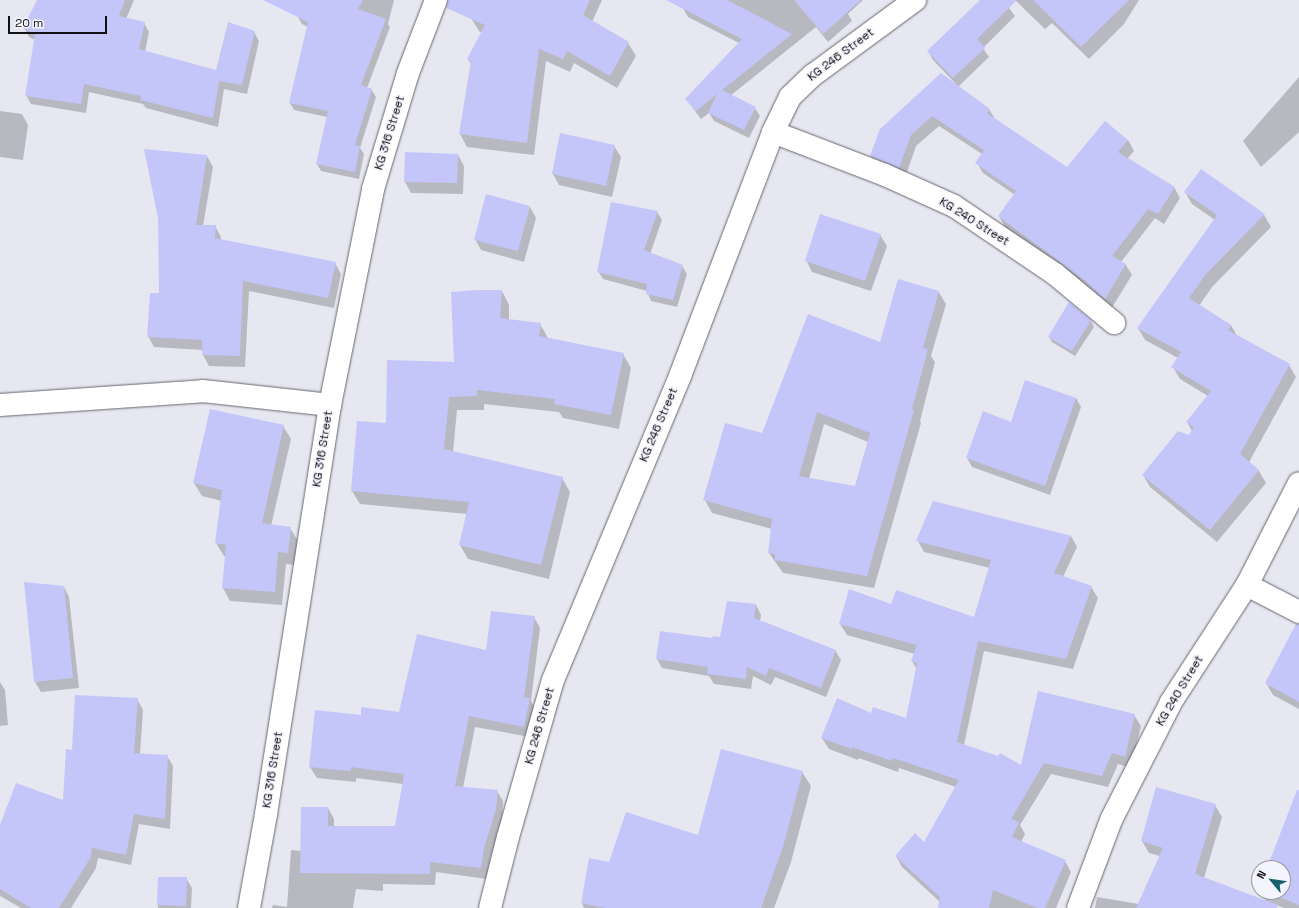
<!DOCTYPE html>
<html>
<head>
<meta charset="utf-8">
<style>
	body { margin:0 }
	#map { position:relative; width:1299px; height:908px; overflow:hidden; background:#e6e7f0; font-family:"Space Grotesk",sans-serif }
	div>[style] { position:absolute }
	.shadow>* { inset:0; background:#0003 }
	.building>* { inset:0; background:#c4c6fa }
	.roads { filter:drop-shadow(0 0 1px #66666f) drop-shadow(0 0 1px #66666f) }
	.minor>* { height:22px; margin:-11px; padding:0 11px; transform-origin:11px; border-radius:11px; background:#fff }
	span { translate:-50% -50%; white-space:nowrap; text-align:center; line-height:1.15; -webkit-text-stroke:3px #f3f4fd; paint-order:stroke }
	.street-label { font-size:12px; color:#111114 }
	.north { position:absolute; left:1251px; top:860px; width:40px; height:40px; box-sizing:border-box; background:#f3f4fd; border:1px solid #9999a0; border-radius:50%; rotate:299deg; font-size:11px; font-weight:700; line-height:16px; text-align:center; color:#111114 }
	.north::after { content:''; display:block; margin:auto; width:14px; height:18px; background:#14636b; clip-path:polygon(50% 0,100% 100%,50% 72%,0 100%) }
	.scale { position:absolute; left:8px; top:16px; width:99px; height:18px; box-sizing:border-box; border:2px solid #111114; border-top:0; padding-left:5px; font-size:12px; line-height:14px; white-space:nowrap; color:#111114; -webkit-text-stroke:3px #f3f4fd; paint-order:stroke }
</style>
</head>
<body>
<div id="map">
	<div class="shadow">
		<i style="clip-path:polygon(39px 0,134px 0,126px 19px,144px 23px,149px 32px,145px 52px,216px 71px,254px 32px,259px 41px,247px 94px,224px 89px,218px 127px,146px 108px,143px 104px,89px 92px,86px 113px,31px 104px,26px 95px,35px 40px,29px 37px,24px 28px)"></i>
		<i style="clip-path:polygon(306px 0,394px 0,388px 24px,390px 27px,367px 88px,371px 89px,376px 97px,360px 148px,364px 154px,359px 179px,321px 171px,317px 164px,327px 117px,294px 110px,290px 103px,308px 27px,302px 24px,298px 17px)"></i>
		<i style="clip-path:polygon(480px 0,602px 0,592px 22px,628px 43px,636px 56px,617px 88px,574px 63px,570px 72px,546px 61px,534px 155px,467px 147px,460px 134px,471px 64px,468px 59px,482px 33px,479px 31px,471px 18px)"></i>
		<i style="clip-path:polygon(687px 0,863px 0,848px 14px,852px 21px,828px 42px,816px 27px,730px 96px,755px 108px,760px 116px,749px 138px,714px 121px,709px 113px,701px 119px,686px 99px,739px 43px,688px 17px,683px 8px)"></i>
		<i style="clip-path:polygon(981px 0,1003px 0,1015px 16px,983px 48px,989px 57px,958px 87px,989px 109px,995px 119px,1067px 168px,1128px 140px,1134px 151px,1127px 159px,1174px 187px,1180px 198px,1164px 224px,1155px 218px,1121px 262px,1126px 265px,1132px 275px,1111px 309px,1091px 290px,1005px 227px,999px 216px,1015px 195px,983px 173px,977px 163px,982px 154px,939px 126px,916px 146px,905px 178px,877px 166px,871px 156px,956px 84px,933px 60px,928px 51px)"></i>
		<i style="clip-path:polygon(1015px 0,1139px 0,1124px 24px,1089px 59px,1052px 23px,1045px 29px)"></i>
		<i style="clip-path:polygon(1299px 77px,1299px 132px,1261px 167px,1243px 141px)"></i>
		<i style="clip-path:polygon(0 111px,22px 114px,28px 125px,23px 160px,0 157px)"></i>
		<i style="clip-path:polygon(614px 146px,621px 157px,612px 197px,559px 185px,553px 174px)"></i>
		<i style="clip-path:polygon(458px 155px,464px 166px,463px 194px,411px 193px,405px 182px)"></i>
		<i style="clip-path:polygon(207px 156px,213px 167px,203px 226px,215px 226px,221px 237px,221px 240px,335px 263px,341px 274px,334px 308px,249px 291px,245px 367px,209px 366px,203px 355px,203px 350px,154px 347px,148px 336px,160px 295px)"></i>
		<i style="clip-path:polygon(1185px 192px,1264px 215px,1271px 227px,1212px 287px,1199px 306px,1231px 325px,1237px 336px,1289px 365px,1296px 377px,1249px 462px,1259px 471px,1266px 483px,1217px 542px,1150px 487px,1143px 475px,1190px 437px,1192px 431px,1187px 422px,1208px 396px,1180px 379px,1173px 367px,1178px 358px,1145px 340px,1138px 328px,1215px 220px,1192px 204px)"></i>
		<i style="clip-path:polygon(530px 207px,536px 218px,524px 262px,481px 250px,475px 239px)"></i>
		<i style="clip-path:polygon(657px 212px,662px 220px,650px 254px,682px 266px,687px 274px,677px 307px,651px 301px,647px 291px,603px 279px,598px 271px)"></i>
		<i style="clip-path:polygon(880px 235px,887px 246px,871px 291px,812px 272px,806px 260px)"></i>
		<i style="clip-path:polygon(502px 291px,509px 305px,509px 320px,540px 324px,548px 338px,623px 354px,631px 368px,619px 429px,563px 418px,559px 412px,484px 404px,484px 410px,457px 410px,453px 452px,562px 478px,570px 492px,549px 579px,468px 559px,460px 545px,467px 514px,360px 504px,352px 491px,387px 424px,456px 363px)"></i>
		<i style="clip-path:polygon(evenodd,938px 291px,946px 304px,931px 356px,935px 362px,920px 421px,921px 423px,874px 588px,783px 573px,769px 553px,772px 529px,712px 513px,705px 500px,763px 434px,881px 343px,938px 291px,824px 424px,868px 442px,855px 487px,809px 479px,824px 424px)"></i>
		<i style="clip-path:polygon(1070px 304px,1091px 321px,1094px 327px,1075px 356px,1052px 342px,1049px 337px)"></i>
		<i style="clip-path:polygon(1076px 398px,1081px 407px,1050px 495px,972px 467px,967px 458px,1012px 423px)"></i>
		<i style="clip-path:polygon(211px 410px,283px 426px,291px 439px,271px 526px,290px 528px,298px 541px,295px 565px,286px 564px,282px 605px,230px 601px,223px 588px,226px 556px,224px 556px,216px 543px,222px 501px,202px 496px,194px 483px)"></i>
		<i style="clip-path:polygon(933px 502px,1071px 536px,1077px 547px,1063px 577px,1091px 587px,1098px 598px,1073px 669px,984px 651px,964px 745px,1022px 767px,1134px 715px,1141px 726px,1131px 768px,1118px 764px,1108px 787px,1051px 774px,1020px 825px,1025px 834px,1021px 842px,1065px 861px,1071px 872px,1056px 908px,939px 908px,940px 902px,902px 867px,896px 856px,925px 843px,956px 787px,899px 768px,898px 772px,859px 758px,858px 760px,829px 749px,822px 738px,872px 714px,907px 720px,917px 670px,912px 661px,915px 654px,847px 635px,840px 624px,891px 605px,975px 618px,990px 568px,924px 552px,918px 541px)"></i>
		<i style="clip-path:polygon(64px 587px,69px 597px,79px 688px,41px 692px,35px 682px)"></i>
		<i style="clip-path:polygon(756px 605px,761px 615px,760px 621px,835px 650px,841px 660px,826px 697px,775px 677px,771px 685px,753px 676px,751px 689px,714px 684px,709px 676px,662px 668px,657px 659px,721px 638px)"></i>
		<i style="clip-path:polygon(534px 617px,540px 628px,531px 701px,536px 710px,530px 737px,475px 727px,463px 788px,497px 791px,503px 801px,502px 820px,490px 859px,487px 879px,436px 872px,435px 885px,383px 884px,383px 891px,356px 889px,353px 908px,272px 908px,273px 905px,287px 907px,291px 850px,301px 851px,328px 808px,334px 819px,334px 827px,396px 827px,403px 784px,356px 778px,356px 782px,317px 778px,310px 767px,362px 716px,400px 713px)"></i>
		<i style="clip-path:polygon(1299px 625px,1299px 709px,1273px 695px,1266px 683px)"></i>
		<i style="clip-path:polygon(0 682px,5px 690px,8px 725px,0 726px)"></i>
		<i style="clip-path:polygon(137px 699px,143px 710px,140px 754px,167px 756px,173px 766px,170px 829px,139px 824px,131px 865px,98px 858px,96px 868px,71px 908px,21px 908px,0 896px,0 828px,64px 801px,73px 751px)"></i>
		<i style="clip-path:polygon(802px 772px,811px 786px,791px 862px,774px 908px,584px 908px,582px 903px,610px 863px,699px 836px)"></i>
		<i style="clip-path:polygon(1215px 805px,1222px 817px,1204px 878px,1256px 908px,1095px 908px,1097px 897px,1139px 904px,1160px 856px,1149px 853px,1142px 841px)"></i>
		<i style="clip-path:polygon(1299px 812px,1299px 908px,1284px 908px,1266px 901px,1261px 892px,1283px 892px,1283px 868px,1268px 868px)"></i>
		<i style="clip-path:polygon(159px 878px,186px 878px,192px 888px,191px 908px,158px 908px)"></i>
	</div>
	<div class="building">
		<i style="clip-path:polygon(37px 0,125px 0,119px 16px,145px 22px,139px 49px,216px 70px,228px 22px,255px 31px,242px 85px,219px 81px,213px 118px,140px 100px,141px 96px,84px 84px,81px 104px,25px 96px,35px 34px,23px 28px)"></i>
		<i style="clip-path:polygon(263px 0,363px 0,358px 9px,386px 19px,361px 85px,372px 89px,355px 145px,360px 146px,355px 172px,316px 164px,328px 111px,289px 103px,308px 22px)"></i>
		<i style="clip-path:polygon(448px 0,590px 0,583px 15px,629px 42px,610px 76px,567px 51px,563px 59px,539px 49px,527px 143px,459px 134px,471px 61px,467px 59px,485px 25px,446px 8px)"></i>
		<i style="clip-path:polygon(666px 0,727px 0,792px 34px,722px 90px,756px 107px,744px 130px,708px 113px,717px 94px,696px 111px,685px 99px,742px 39px)"></i>
		<i style="clip-path:polygon(794px 0,861px 0,823px 34px)"></i>
		<i style="clip-path:polygon(980px 0,1017px 0,977px 39px,985px 48px,953px 78px,927px 51px)"></i>
		<i style="clip-path:polygon(1033px 0,1129px 0,1081px 47px)"></i>
		<i style="clip-path:polygon(941px 73px,990px 109px,987px 113px,1067px 167px,1105px 121px,1128px 140px,1118px 152px,1175px 187px,1158px 214px,1148px 209px,1112px 256px,1126px 264px,1105px 299px,1084px 280px,998px 216px,1016px 191px,975px 163px,984px 150px,932px 116px,911px 135px,899px 168px,870px 156px,880px 129px)"></i>
		<i style="clip-path:polygon(560px 133px,615px 145px,606px 186px,552px 174px)"></i>
		<i style="clip-path:polygon(144px 149px,207px 155px,196px 225px,216px 225px,215px 238px,336px 262px,328px 298px,243px 281px,240px 356px,202px 355px,202px 340px,147px 337px,150px 293px,159px 293px,158px 218px)"></i>
		<i style="clip-path:polygon(405px 152px,458px 154px,457px 183px,404px 182px)"></i>
		<i style="clip-path:polygon(1201px 169px,1265px 214px,1206px 274px,1189px 298px,1231px 325px,1228px 330px,1290px 364px,1240px 454px,1259px 470px,1210px 530px,1142px 475px,1178px 431px,1189px 435px,1194px 427px,1186px 422px,1211px 391px,1171px 367px,1181px 352px,1137px 328px,1217px 215px,1184px 192px)"></i>
		<i style="clip-path:polygon(486px 194px,530px 206px,518px 251px,474px 240px)"></i>
		<i style="clip-path:polygon(611px 202px,658px 211px,644px 250px,683px 265px,673px 300px,646px 294px,647px 284px,597px 272px)"></i>
		<i style="clip-path:polygon(820px 214px,881px 234px,865px 281px,805px 261px)"></i>
		<i style="clip-path:polygon(evenodd,898px 279px,939px 291px,923px 348px,928px 349px,912px 409px,914px 410px,867px 576px,775px 560px,775px 554px,768px 553px,772px 519px,703px 500px,725px 423px,762px 433px,808px 314px,880px 342px,898px 279px,817px 412px,870px 433px,855px 486px,799px 476px,817px 412px)"></i>
		<i style="clip-path:polygon(477px 290px,502px 290px,500px 318px,541px 323px,539px 336px,624px 353px,611px 415px,554px 404px,555px 399px,477px 390px,477px 396px,449px 397px,444px 449px,563px 477px,541px 565px,459px 545px,469px 502px,351px 491px,357px 421px,386px 423px,387px 360px,454px 362px,451px 292px)"></i>
		<i style="clip-path:polygon(1069px 302px,1091px 320px,1072px 351px,1048px 337px)"></i>
		<i style="clip-path:polygon(1025px 380px,1076px 398px,1045px 486px,966px 458px,983px 411px,1011px 422px)"></i>
		<i style="clip-path:polygon(210px 409px,284px 425px,262px 523px,291px 527px,288px 553px,278px 552px,275px 592px,222px 588px,226px 545px,215px 543px,222px 490px,193px 483px)"></i>
		<i style="clip-path:polygon(933px 501px,1071px 536px,1054px 573px,1092px 586px,1066px 659px,978px 641px,957px 742px,998px 756px,1000px 753px,1021px 765px,1038px 691px,1135px 714px,1125px 757px,1112px 753px,1102px 776px,1044px 763px,1011px 819px,1019px 822px,1012px 837px,1066px 860px,1045px 908px,1038px 908px,993px 890px,989px 908px,938px 908px,940px 897px,895px 856px,915px 833px,924px 842px,959px 780px,893px 758px,892px 761px,852px 747px,852px 749px,821px 738px,837px 698px,871px 713px,873px 707px,906px 718px,917px 663px,911px 661px,917px 645px,839px 624px,849px 589px,891px 604px,896px 590px,974px 617px,991px 560px,916px 541px)"></i>
		<i style="clip-path:polygon(24px 582px,64px 586px,73px 678px,34px 682px)"></i>
		<i style="clip-path:polygon(727px 601px,756px 604px,754px 618px,836px 650px,821px 688px,769px 668px,766px 676px,747px 667px,746px 679px,707px 674px,708px 667px,656px 659px,660px 631px,712px 638px,713px 636px,720px 637px)"></i>
		<i style="clip-path:polygon(491px 611px,535px 616px,524px 697px,530px 698px,524px 727px,469px 716px,455px 786px,498px 790px,496px 809px,484px 848px,481px 868px,430px 862px,430px 874px,300px 873px,301px 807px,328px 807px,328px 826px,395px 826px,404px 774px,351px 767px,350px 771px,309px 767px,315px 710px,361px 715px,361px 707px,399px 712px,417px 634px,486px 650px)"></i>
		<i style="clip-path:polygon(1296px 624px,1299px 624px,1299px 702px,1265px 683px)"></i>
		<i style="clip-path:polygon(75px 695px,138px 698px,134px 753px,168px 755px,165px 819px,134px 814px,126px 855px,92px 848px,91px 857px,59px 908px,31px 908px,0 889px,0 825px,16px 783px,63px 800px,66px 749px,72px 750px)"></i>
		<i style="clip-path:polygon(721px 749px,803px 771px,783px 847px,761px 908px,605px 908px,581px 903px,589px 858px,609px 862px,626px 812px,698px 835px)"></i>
		<i style="clip-path:polygon(1156px 787px,1216px 804px,1195px 874px,1278px 905px,1277px 908px,1136px 908px,1163px 848px,1141px 841px)"></i>
		<i style="clip-path:polygon(1297px 790px,1299px 790px,1299px 905px,1266px 892px,1283px 892px,1283px 868px,1267px 868px)"></i>
		<i style="clip-path:polygon(158px 877px,187px 877px,186px 906px,157px 905px)"></i>
	</div>
	<div class="roads">
		<div class="minor">
			<i style="left:773px;top:132px;width:120px;rotate:21deg"></i>
			<i style="left:885px;top:175px;width:76px;rotate:24.2deg"></i>
			<i style="left:954px;top:206px;width:122px;rotate:34deg"></i>
			<i style="left:1055px;top:274px;width:77px;rotate:39.7deg"></i>
			<i style="left:0;top:405px;width:203px;rotate:-3.9deg"></i>
			<i style="left:203px;top:391px;width:128px;rotate:6.3deg"></i>
			<i style="left:1247px;top:585px;width:59px;rotate:27.4deg"></i>
			<i style="left:249px;top:908px;width:96px;rotate:-79.7deg"></i>
			<i style="left:266px;top:814px;width:414px;rotate:-81.1deg"></i>
			<i style="left:330px;top:405px;width:220px;rotate:-78.7deg"></i>
			<i style="left:373px;top:189px;width:121px;rotate:-73.2deg"></i>
			<i style="left:408px;top:73px;width:78px;rotate:-69deg"></i>
			<i style="left:490px;top:908px;width:73px;rotate:-75.8deg"></i>
			<i style="left:508px;top:837px;width:163px;rotate:-74deg"></i>
			<i style="left:553px;top:680px;width:329px;rotate:-67.3deg"></i>
			<i style="left:680px;top:376px;width:261px;rotate:-69.1deg"></i>
			<i style="left:773px;top:132px;width:39px;rotate:-64deg"></i>
			<i style="left:790px;top:97px;width:32px;rotate:-44deg"></i>
			<i style="left:813px;top:75px;width:127px;rotate:-36.3deg"></i>
			<i style="left:1078px;top:908px;width:94px;rotate:-69.4deg"></i>
			<i style="left:1111px;top:820px;width:132px;rotate:-63deg"></i>
			<i style="left:1171px;top:702px;width:140px;rotate:-57deg"></i>
			<i style="left:1247px;top:585px;width:114px;rotate:-63deg"></i>
		</div>
	</div>
	<div class="street-label">
		<span style="left:841px;top:55px;rotate:-37deg">KG 246 Street</span>
		<span style="left:390px;top:133px;rotate:-73deg">KG 316 Street</span>
		<span style="left:974px;top:222px;rotate:32deg">KG 240 Street</span>
		<span style="left:659px;top:425px;rotate:-67deg">KG 246 Street</span>
		<span style="left:323px;top:449px;rotate:-81deg">KG 316 Street</span>
		<span style="left:1180px;top:691px;rotate:-59deg">KG 240 Street</span>
		<span style="left:540px;top:726px;rotate:-74deg">KG 246 Street</span>
		<span style="left:273px;top:770px;rotate:-81deg">KG 316 Street</span>
	</div>
	<div class="north">N</div>
	<div class="scale">20 m</div>
</div>
</body>
</html>
